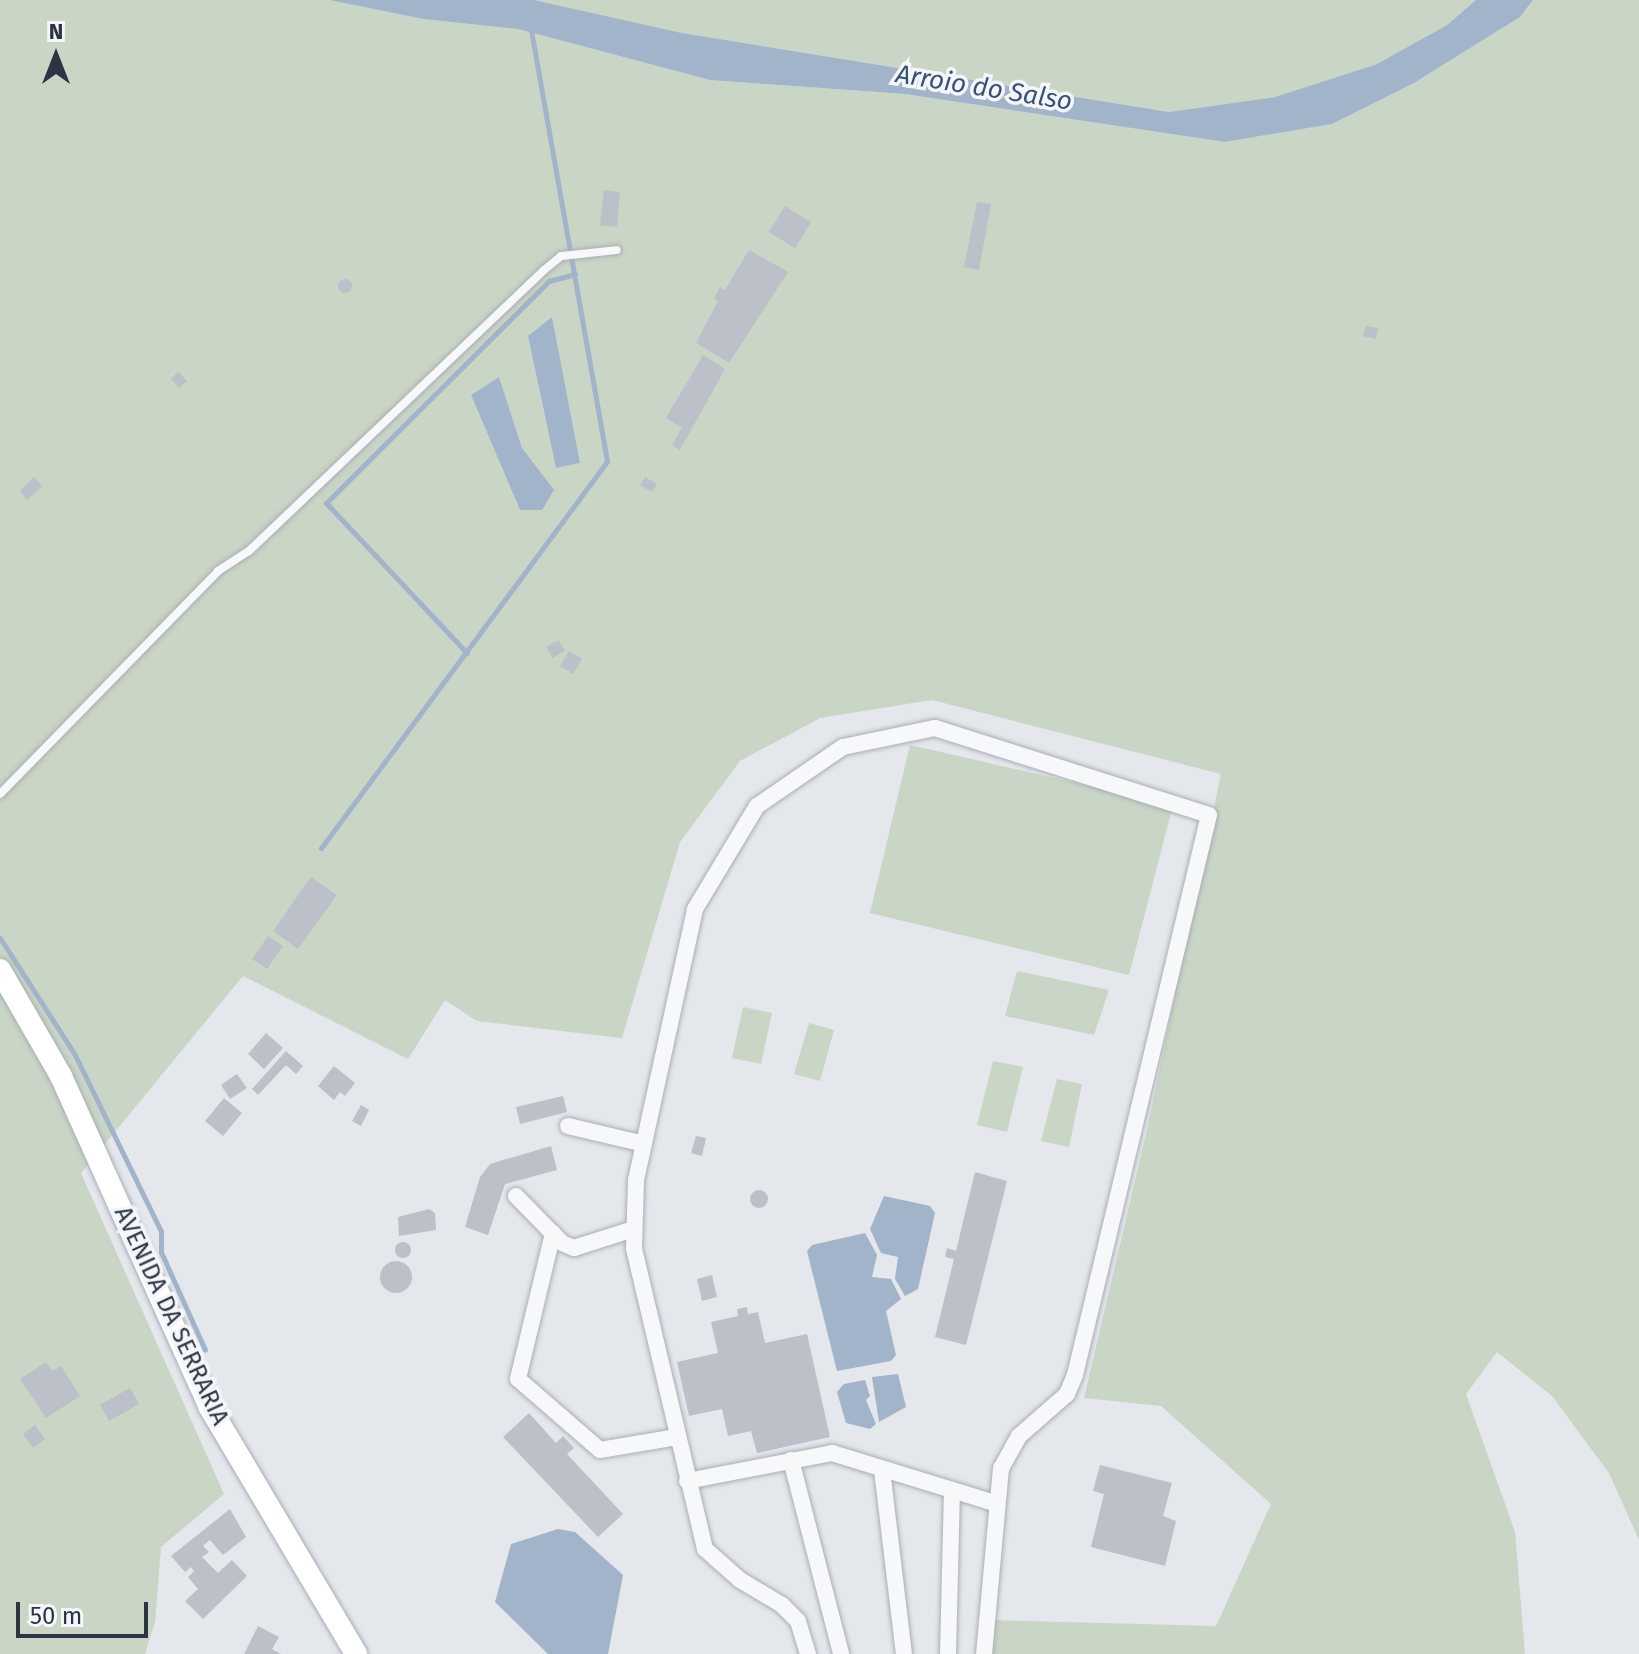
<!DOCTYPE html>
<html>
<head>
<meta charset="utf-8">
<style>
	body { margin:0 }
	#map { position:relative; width:1639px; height:1654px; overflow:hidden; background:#e4e7ec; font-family:"Fira Sans",sans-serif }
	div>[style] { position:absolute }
	.green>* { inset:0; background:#c9d5c5 }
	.water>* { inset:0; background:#a1b4ca }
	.stream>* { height:5px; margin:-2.5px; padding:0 2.5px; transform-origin:2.5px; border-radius:2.5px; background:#a1b4ca }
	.building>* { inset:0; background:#bbc0c9 }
	.round { border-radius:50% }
	.roads { filter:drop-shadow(0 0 2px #a9aeb6) drop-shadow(0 0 2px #a9aeb6) }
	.service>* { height:8px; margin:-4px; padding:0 4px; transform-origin:4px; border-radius:4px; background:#f7f8fa }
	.minor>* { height:16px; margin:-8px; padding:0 8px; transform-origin:8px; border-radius:8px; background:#f7f8fa }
	.secondary>* { height:22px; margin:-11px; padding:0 11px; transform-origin:11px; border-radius:11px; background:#fff }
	span { translate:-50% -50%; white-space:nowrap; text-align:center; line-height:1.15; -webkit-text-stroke:7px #f4f6f9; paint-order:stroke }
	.street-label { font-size:24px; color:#2c3444 }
	.water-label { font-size:26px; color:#375277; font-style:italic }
	.north { position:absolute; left:16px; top:16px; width:80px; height:80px; -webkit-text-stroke:6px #f4f6f9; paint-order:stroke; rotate:0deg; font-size:22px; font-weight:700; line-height:32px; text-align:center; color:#2c3444 }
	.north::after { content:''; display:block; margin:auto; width:28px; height:36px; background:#2c3444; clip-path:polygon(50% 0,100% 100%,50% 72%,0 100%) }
	.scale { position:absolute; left:16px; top:1602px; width:132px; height:36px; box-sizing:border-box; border:4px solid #2c3444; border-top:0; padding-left:10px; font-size:24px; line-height:28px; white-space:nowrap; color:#2c3444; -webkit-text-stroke:6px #f4f6f9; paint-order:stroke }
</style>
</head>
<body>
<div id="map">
	<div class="green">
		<i style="clip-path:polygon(evenodd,0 0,329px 0,423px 19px,518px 29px,710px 80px,905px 94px,1225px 142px,1332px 124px,1414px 83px,1520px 17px,1533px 0,1639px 0,1639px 1540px,1609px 1473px,1552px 1396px,1497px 1352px,1466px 1394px,1515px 1532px,1525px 1654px,982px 1654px,986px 1620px,1216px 1626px,1271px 1504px,1161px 1406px,1084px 1398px,1147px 1130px,1221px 774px,932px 700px,820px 718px,740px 761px,680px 842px,622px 1038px,477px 1021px,445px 1000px,408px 1059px,243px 976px,81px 1173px,224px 1494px,161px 1547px,155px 1622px,145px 1654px,0 1654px,0 0,552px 318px,580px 463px,556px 468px,528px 336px,552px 318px,0 0,499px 378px,522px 448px,545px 484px,520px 510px,471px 395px,499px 378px)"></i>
		<i style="clip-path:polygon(534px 0,1476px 0,1447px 25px,1377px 64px,1275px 97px,1169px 112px,682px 33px)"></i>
		<i style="clip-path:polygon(910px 745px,1173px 805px,1129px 975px,870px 913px)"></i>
		<i style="clip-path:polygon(1017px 971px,1109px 990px,1094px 1035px,1005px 1016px)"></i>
		<i style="clip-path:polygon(743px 1007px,772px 1013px,761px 1064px,732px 1058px)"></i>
		<i style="clip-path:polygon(809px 1023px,834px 1030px,820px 1081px,794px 1074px)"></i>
		<i style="clip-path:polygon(993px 1061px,1023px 1067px,1007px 1132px,977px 1125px)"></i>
		<i style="clip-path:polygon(1057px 1079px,1082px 1084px,1069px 1147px,1041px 1141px)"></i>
	</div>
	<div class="water">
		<i style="clip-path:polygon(329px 0,534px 0,682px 33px,1169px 112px,1275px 97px,1377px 64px,1447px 25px,1476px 0,1533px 0,1520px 17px,1414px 83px,1332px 124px,1225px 142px,905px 94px,710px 80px,518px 29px,423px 19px)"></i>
		<i style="clip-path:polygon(552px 317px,580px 463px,556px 468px,528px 336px)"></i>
		<i style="clip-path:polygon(499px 377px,522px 448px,554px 490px,542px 510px,520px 510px,471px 395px)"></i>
		<i style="clip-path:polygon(884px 1196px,930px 1206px,935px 1213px,918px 1289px,905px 1296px,895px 1279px,898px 1257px,881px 1253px,870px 1229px)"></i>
		<i style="clip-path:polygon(865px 1233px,877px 1255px,872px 1277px,891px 1279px,901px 1299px,886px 1311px,896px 1355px,891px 1361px,837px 1371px,807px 1251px,812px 1245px)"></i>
		<i style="clip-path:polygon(898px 1374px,906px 1407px,879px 1422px,872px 1377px)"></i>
		<i style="clip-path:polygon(865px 1380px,870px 1396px,866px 1400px,876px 1424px,870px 1429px,846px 1423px,837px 1392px,844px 1384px)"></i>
		<i style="clip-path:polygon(558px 1529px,575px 1532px,623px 1575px,608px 1654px,548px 1654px,495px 1602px,511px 1544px)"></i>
	</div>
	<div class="stream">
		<i style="left:467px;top:653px;width:206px;rotate:-133.2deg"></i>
		<i style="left:326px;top:503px;width:315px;rotate:-44.9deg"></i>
		<i style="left:549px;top:281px;width:27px;rotate:-15deg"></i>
		<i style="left:321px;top:848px;width:481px;rotate:-53.5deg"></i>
		<i style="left:607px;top:461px;width:439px;rotate:-100deg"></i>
		<i style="left:0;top:938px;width:139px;rotate:57.3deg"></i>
		<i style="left:75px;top:1055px;width:196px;rotate:64deg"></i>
		<i style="left:161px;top:1231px;width:21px;rotate:90deg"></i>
		<i style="left:161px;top:1252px;width:107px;rotate:65.8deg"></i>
	</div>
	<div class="building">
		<i style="clip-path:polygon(604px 190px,620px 192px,617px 227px,600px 225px)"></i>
		<i style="clip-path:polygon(977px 202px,991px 204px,979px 270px,964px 267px)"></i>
		<i style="clip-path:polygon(785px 206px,811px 222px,795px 248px,769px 232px)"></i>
		<i style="clip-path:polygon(749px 250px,788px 272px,729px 363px,696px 343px,718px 301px,714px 298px,720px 287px,725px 290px)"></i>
		<i class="round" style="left:338px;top:279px;width:14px;height:14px"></i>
		<i style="clip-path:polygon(1366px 326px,1378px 328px,1376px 339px,1363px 336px)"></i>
		<i style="clip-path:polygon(703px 355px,725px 369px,680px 450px,672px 445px,682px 428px,666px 418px)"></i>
		<i style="clip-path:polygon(178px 372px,187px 381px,179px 388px,171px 379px)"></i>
		<i style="clip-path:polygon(34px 477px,42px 486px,27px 500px,20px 491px)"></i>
		<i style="clip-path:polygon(645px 477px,657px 484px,652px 492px,640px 485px)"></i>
		<i style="clip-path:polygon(559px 640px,565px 651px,552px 658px,546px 647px)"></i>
		<i style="clip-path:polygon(569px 651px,582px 659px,573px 674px,560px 666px)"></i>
		<i style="clip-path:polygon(311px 877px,337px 895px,298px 949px,273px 931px)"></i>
		<i style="clip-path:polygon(268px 936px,283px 946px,267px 969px,252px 959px)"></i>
		<i style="clip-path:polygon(266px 1033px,283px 1048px,264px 1069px,248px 1054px)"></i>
		<i style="clip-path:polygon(286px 1051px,303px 1066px,296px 1074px,286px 1065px,258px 1095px,252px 1089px)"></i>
		<i style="clip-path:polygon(334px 1066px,355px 1083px,345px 1096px,340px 1092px,334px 1100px,318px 1086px)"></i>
		<i style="clip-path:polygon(237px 1074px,247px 1088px,230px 1099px,221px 1085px)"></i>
		<i style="clip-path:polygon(563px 1096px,567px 1112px,520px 1124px,516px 1107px)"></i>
		<i style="clip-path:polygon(224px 1098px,242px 1113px,223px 1136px,205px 1121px)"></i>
		<i style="clip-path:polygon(361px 1105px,369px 1110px,361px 1126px,352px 1121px)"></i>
		<i style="clip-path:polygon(696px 1136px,706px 1138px,702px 1156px,691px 1153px)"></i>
		<i style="clip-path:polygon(551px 1146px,557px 1170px,505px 1184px,488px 1235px,465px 1227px,480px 1177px,490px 1164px)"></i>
		<i style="clip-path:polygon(975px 1172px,1007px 1181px,966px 1345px,935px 1337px,954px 1259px,945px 1257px,947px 1248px,956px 1251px)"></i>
		<i class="round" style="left:750px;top:1190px;width:18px;height:18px"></i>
		<i style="clip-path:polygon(429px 1209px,435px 1213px,436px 1230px,399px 1236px,398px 1217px)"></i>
		<i class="round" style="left:395px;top:1242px;width:16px;height:16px"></i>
		<i class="round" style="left:380px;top:1261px;width:32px;height:32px"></i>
		<i style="clip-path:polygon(712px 1275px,717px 1297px,702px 1301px,697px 1279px)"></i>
		<i style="clip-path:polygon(747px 1307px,748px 1314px,758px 1312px,765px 1343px,807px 1334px,830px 1437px,757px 1453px,751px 1431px,728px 1436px,722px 1409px,689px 1416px,677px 1362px,718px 1353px,711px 1322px,738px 1316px,737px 1309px)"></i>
		<i style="clip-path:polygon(46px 1362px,52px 1371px,61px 1366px,80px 1396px,46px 1418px,20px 1379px)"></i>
		<i style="clip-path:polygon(130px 1388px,139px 1404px,109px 1421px,100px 1405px)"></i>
		<i style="clip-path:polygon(529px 1413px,556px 1443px,563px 1436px,574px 1448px,567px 1454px,623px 1514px,598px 1537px,503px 1437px)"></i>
		<i style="clip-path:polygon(35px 1425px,45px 1439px,33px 1448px,23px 1434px)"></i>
		<i style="clip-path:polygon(1100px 1465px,1172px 1483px,1163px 1516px,1176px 1521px,1165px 1566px,1091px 1547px,1104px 1494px,1093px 1491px)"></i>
		<i style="clip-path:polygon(230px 1509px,246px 1537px,223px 1555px,210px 1540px,203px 1546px,209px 1552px,202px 1557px,218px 1573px,232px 1560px,247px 1576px,203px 1619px,185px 1601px,198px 1589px,188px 1577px,194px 1571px,191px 1567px,185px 1572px,171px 1556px)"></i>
		<i style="clip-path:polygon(258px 1626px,279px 1637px,272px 1649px,281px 1654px,244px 1654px)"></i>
	</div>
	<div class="roads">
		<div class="service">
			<i style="left:0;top:794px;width:312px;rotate:-45.6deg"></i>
			<i style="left:218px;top:571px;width:37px;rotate:-33deg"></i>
			<i style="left:249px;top:551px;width:407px;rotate:-43.6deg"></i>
			<i style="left:544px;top:270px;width:22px;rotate:-39deg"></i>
			<i style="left:561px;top:256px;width:56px;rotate:-6.1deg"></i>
		</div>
		<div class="minor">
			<i style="left:568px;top:1126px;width:78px;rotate:13.3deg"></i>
			<i style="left:516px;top:1196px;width:66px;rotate:45.6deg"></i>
			<i style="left:562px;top:1243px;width:13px;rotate:23deg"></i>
			<i style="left:574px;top:1248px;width:63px;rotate:-17.6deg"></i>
			<i style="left:553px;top:1233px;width:150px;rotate:103.5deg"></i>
			<i style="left:518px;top:1379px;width:108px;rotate:40.9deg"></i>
			<i style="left:600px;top:1450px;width:78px;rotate:-9.6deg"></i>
			<i style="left:791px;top:1460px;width:200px;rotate:75.5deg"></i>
			<i style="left:882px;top:1470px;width:185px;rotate:83.2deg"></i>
			<i style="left:687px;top:1481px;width:148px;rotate:-10.9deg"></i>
			<i style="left:832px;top:1453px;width:170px;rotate:17.1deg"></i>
			<i style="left:808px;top:1654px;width:34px;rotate:-107deg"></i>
			<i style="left:798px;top:1621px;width:23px;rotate:-135deg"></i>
			<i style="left:782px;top:1605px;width:49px;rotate:-149.2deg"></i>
			<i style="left:740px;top:1580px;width:47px;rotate:-138.5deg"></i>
			<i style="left:705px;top:1549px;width:309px;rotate:-103.3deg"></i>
			<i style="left:634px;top:1248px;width:68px;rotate:-88.3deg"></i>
			<i style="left:636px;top:1180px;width:277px;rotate:-77.7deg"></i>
			<i style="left:695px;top:909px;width:120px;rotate:-59deg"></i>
			<i style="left:757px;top:806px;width:104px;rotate:-34.5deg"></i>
			<i style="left:843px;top:747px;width:94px;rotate:-11.7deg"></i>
			<i style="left:935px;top:728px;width:287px;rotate:17.6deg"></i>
			<i style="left:1209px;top:815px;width:576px;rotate:103.46deg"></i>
			<i style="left:1075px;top:1375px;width:21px;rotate:113deg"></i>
			<i style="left:1067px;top:1394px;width:64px;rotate:138.8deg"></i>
			<i style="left:1019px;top:1436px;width:37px;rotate:119deg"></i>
			<i style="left:1001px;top:1468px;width:187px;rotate:95.2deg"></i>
			<i style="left:948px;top:1654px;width:162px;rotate:-88.6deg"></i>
		</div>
		<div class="secondary">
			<i style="left:0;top:970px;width:122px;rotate:60.1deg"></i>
			<i style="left:61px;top:1076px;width:362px;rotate:65.8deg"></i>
			<i style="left:209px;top:1406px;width:288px;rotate:59.3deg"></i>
		</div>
	</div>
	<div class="street-label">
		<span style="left:171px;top:1316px;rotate:65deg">AVENIDA DA SERRARIA</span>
	</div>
	<div class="water-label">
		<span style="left:984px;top:88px;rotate:9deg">Arroio do Salso</span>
	</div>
	<div class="north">N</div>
	<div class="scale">50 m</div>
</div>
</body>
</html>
